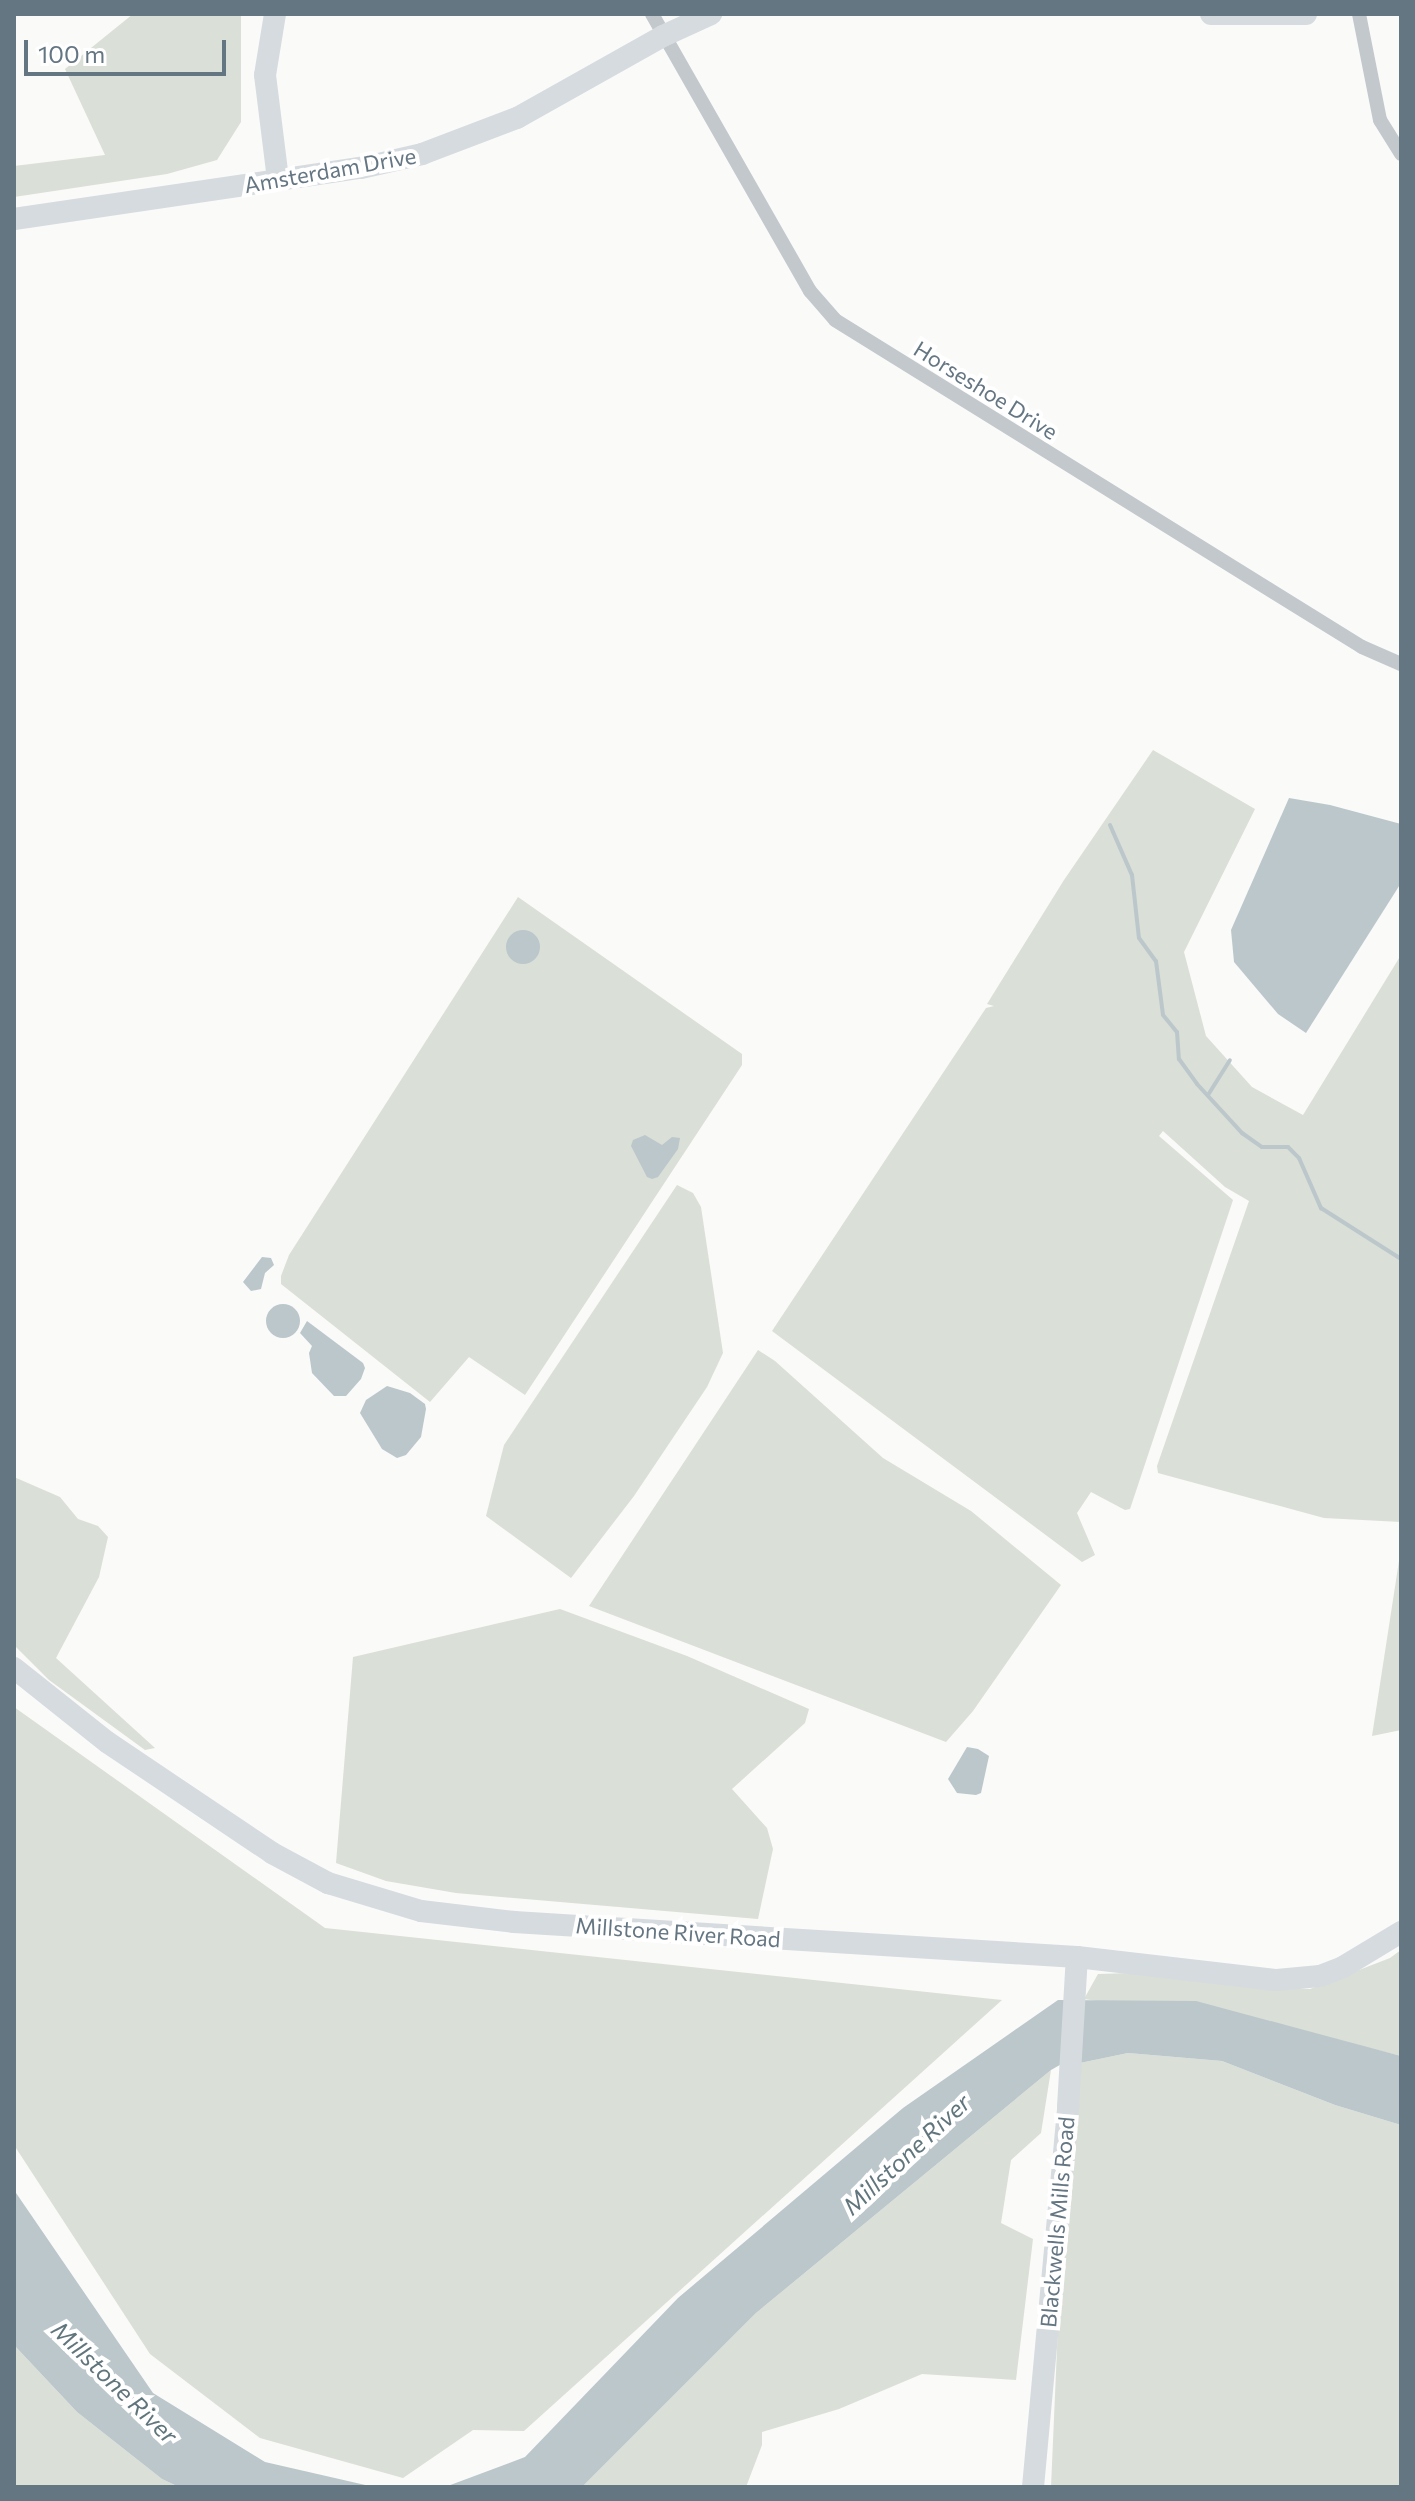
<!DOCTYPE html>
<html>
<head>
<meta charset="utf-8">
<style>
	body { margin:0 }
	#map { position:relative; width:1415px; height:2501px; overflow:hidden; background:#fafaf8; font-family:Commissioner,sans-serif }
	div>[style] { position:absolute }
	.green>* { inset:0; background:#dadfd7 }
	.water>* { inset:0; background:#bbc7cb }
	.round { border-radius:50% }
	.stream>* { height:4px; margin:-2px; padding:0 2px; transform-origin:2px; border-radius:2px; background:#bbc7cb }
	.street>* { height:14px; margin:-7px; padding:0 7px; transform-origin:7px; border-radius:7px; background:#c3c8cc }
	.secondary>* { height:22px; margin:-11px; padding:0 11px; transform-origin:11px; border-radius:11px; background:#d6dbdf }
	span { translate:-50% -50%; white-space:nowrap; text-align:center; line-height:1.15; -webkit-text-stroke:8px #fff; paint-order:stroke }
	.street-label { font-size:22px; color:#657683 }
	.water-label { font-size:24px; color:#60757c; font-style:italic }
	.frame { position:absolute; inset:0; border:16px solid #657683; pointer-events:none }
	.scale { position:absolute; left:24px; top:40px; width:202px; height:36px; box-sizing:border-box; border:4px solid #657683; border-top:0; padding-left:10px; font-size:24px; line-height:28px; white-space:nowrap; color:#657683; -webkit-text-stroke:6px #fff; paint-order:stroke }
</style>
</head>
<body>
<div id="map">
	<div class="green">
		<i style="clip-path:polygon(133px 14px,241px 14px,241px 122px,217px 160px,167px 174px,14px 197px,14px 166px,105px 155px,65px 69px)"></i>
		<i style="clip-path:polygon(1153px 750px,1255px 809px,1184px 952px,1206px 1036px,1252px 1087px,1303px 1115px,1401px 955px,1401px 1522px,1324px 1518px,1158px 1473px,1157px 1466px,1249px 1201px,1225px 1187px,1163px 1131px,1159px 1136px,1233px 1200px,1130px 1509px,1125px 1510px,1091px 1492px,1077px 1513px,1095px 1555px,1082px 1562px,772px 1331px,986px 1008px,994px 1006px,987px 1004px,1064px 880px)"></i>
		<i style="clip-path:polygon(518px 897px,742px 1054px,742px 1065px,525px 1395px,469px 1357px,430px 1402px,281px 1284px,281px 1276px,289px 1255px)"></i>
		<i style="clip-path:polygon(677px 1185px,693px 1193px,701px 1207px,723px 1353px,707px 1387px,634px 1496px,571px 1578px,486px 1516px,504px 1445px)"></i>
		<i style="clip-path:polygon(758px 1350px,775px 1361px,883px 1458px,971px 1511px,1061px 1585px,973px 1711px,946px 1742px,589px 1606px)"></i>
		<i style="clip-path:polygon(14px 1477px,60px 1497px,78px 1519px,98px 1526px,108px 1537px,99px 1577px,56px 1658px,155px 1748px,145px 1750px,49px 1680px,14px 1645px)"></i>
		<i style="clip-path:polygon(1401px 1548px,1401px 1730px,1372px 1736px)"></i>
		<i style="clip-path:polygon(560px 1609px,687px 1656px,809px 1709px,805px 1723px,732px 1789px,767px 1828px,773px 1849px,758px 1919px,456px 1893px,386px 1881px,336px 1863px,353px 1657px)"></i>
		<i style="clip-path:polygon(14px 1707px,325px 1928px,1002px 2000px,524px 2431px,473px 2430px,403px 2478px,260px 2438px,150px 2354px,14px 2145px)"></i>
		<i style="clip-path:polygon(1401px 1950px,1401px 2056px,1316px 2035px,1084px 1999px,1098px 1974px,1130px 1973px,1248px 1987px,1310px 1989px,1390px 1958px)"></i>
		<i style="clip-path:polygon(1128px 2053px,1222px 2061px,1335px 2105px,1401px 2125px,1401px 2487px,1051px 2487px,1059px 2303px,1080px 2063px)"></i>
		<i style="clip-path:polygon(1051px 2070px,1041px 2133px,1011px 2160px,1001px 2223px,1033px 2239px,1016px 2380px,922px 2374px,839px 2409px,762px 2432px,762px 2445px,746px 2487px,582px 2487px,756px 2313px)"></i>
		<i style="clip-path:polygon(14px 2345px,77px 2412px,162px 2479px,179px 2487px,14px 2487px)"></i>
	</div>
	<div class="water">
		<i style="clip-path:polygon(1289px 798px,1330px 805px,1401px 824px,1401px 883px,1306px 1033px,1278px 1014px,1234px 962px,1231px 930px)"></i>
		<i class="round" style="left:506px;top:930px;width:34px;height:34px"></i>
		<i style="clip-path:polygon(645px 1135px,662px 1145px,672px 1137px,680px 1138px,678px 1149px,658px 1177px,652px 1179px,647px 1177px,631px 1146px,633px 1140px)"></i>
		<i style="clip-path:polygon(262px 1257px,271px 1258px,274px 1265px,265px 1273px,261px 1289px,251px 1291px,243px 1282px)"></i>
		<i class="round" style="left:266px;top:1304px;width:34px;height:34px"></i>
		<i style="clip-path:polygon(307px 1321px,363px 1363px,365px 1368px,361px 1379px,346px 1396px,334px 1396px,312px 1373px,309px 1353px,312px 1346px,300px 1333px)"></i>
		<i style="clip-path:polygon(387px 1386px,410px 1393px,425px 1404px,426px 1409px,421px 1437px,406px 1455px,397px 1458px,382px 1449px,360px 1413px,366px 1400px)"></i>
		<i style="clip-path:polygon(967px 1747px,978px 1749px,989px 1756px,981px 1793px,976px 1795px,957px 1793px,948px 1779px)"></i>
		<i style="clip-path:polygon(1058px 2000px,1196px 2001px,1401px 2056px,1401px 2125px,1335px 2105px,1222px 2061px,1128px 2053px,1080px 2063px,1065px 2062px,1051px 2070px,756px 2313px,582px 2487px,445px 2487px,525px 2457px,678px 2298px,903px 2108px)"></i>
		<i style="clip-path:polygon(14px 2190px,153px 2393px,265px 2462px,374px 2487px,179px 2487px,162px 2479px,77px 2412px,14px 2345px)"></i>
	</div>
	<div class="stream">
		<i style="left:1110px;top:825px;width:55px;rotate:66.3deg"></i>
		<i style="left:1132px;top:875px;width:63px;rotate:83.7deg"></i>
		<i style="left:1139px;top:938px;width:29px;rotate:54deg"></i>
		<i style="left:1156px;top:961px;width:54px;rotate:82.6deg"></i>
		<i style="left:1163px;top:1015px;width:22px;rotate:51deg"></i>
		<i style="left:1177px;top:1032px;width:27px;rotate:86deg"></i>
		<i style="left:1179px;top:1059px;width:31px;rotate:54deg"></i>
		<i style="left:1197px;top:1084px;width:67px;rotate:47.4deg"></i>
		<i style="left:1242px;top:1133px;width:24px;rotate:35deg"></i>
		<i style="left:1262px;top:1147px;width:26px"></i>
		<i style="left:1288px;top:1147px;width:16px;rotate:45deg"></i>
		<i style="left:1299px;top:1158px;width:55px;rotate:66.3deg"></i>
		<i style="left:1321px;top:1208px;width:95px;rotate:32.5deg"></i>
		<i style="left:1208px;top:1095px;width:41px;rotate:-57.8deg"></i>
	</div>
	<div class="street">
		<i style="left:652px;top:14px;width:319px;rotate:60.3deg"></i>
		<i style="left:810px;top:291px;width:38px;rotate:49deg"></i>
		<i style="left:835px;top:320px;width:620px;rotate:31.82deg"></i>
		<i style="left:1362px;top:647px;width:43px;rotate:23.6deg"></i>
		<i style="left:1359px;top:14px;width:108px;rotate:78.8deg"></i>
		<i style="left:1380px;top:120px;width:40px;rotate:58deg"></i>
	</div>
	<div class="secondary">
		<i style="left:275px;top:14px;width:62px;rotate:99.3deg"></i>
		<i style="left:265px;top:75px;width:106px;rotate:82.9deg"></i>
		<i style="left:1211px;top:14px;width:95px"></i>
		<i style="left:14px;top:219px;width:351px;rotate:-8.4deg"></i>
		<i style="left:361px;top:168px;width:63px;rotate:-12.9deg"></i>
		<i style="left:422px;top:154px;width:102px;rotate:-20.8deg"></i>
		<i style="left:517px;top:118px;width:167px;rotate:-29.3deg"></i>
		<i style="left:663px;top:36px;width:53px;rotate:-24.6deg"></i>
		<i style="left:14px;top:1668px;width:119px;rotate:38.5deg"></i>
		<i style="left:107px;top:1742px;width:199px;rotate:33.9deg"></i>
		<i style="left:272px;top:1853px;width:64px;rotate:28.2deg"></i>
		<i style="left:328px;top:1883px;width:97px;rotate:16.8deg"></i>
		<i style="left:421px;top:1911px;width:94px;rotate:6.7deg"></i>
		<i style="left:514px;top:1922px;width:564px;rotate:3.56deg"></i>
		<i style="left:1077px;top:1957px;width:201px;rotate:6.6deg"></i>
		<i style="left:1277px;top:1980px;width:43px;rotate:-5.3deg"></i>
		<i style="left:1320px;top:1976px;width:25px;rotate:-21deg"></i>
		<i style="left:1343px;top:1967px;width:68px;rotate:-31.1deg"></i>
		<i style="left:1033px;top:2487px;width:382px;rotate:-84.7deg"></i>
		<i style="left:1068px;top:2107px;width:150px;rotate:-86.6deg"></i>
	</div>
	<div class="street-label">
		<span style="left:330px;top:170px;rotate:-10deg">Amsterdam Drive</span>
		<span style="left:986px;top:390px;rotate:32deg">Horseshoe Drive</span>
		<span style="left:678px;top:1932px;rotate:4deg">Millstone River Road</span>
		<span style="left:1057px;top:2222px;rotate:-85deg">Blackwells Mills Road</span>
	</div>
	<div class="water-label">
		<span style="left:906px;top:2154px;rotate:-43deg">Millstone River</span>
		<span style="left:115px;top:2382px;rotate:44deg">Millstone River</span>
	</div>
	<div class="frame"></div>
	<div class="scale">100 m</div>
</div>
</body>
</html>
